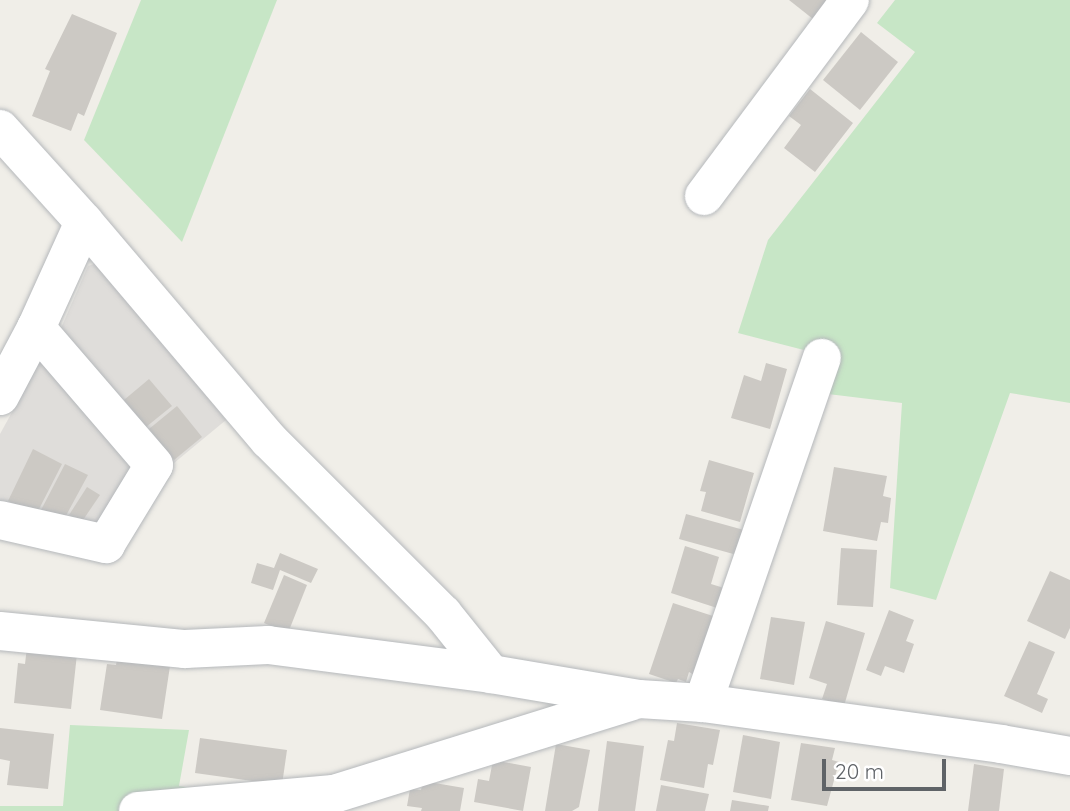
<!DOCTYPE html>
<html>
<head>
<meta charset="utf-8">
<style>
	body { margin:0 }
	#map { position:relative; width:1070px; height:811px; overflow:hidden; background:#f0eee8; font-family:Quicksand,sans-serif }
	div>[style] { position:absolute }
	.industrial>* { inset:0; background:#dfddda }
	.green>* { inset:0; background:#c7e6c6 }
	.building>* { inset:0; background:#ccc9c4 }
	.roads { filter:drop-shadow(0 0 2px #b5b8bb) drop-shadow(0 0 2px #b5b8bb) }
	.minor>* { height:38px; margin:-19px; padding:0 19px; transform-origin:19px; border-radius:19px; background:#fff }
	span { translate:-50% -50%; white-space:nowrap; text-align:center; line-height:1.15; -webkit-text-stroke:6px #fff; paint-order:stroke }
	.scale { position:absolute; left:822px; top:759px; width:124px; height:32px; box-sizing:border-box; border:4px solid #5f6367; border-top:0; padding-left:9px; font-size:21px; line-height:24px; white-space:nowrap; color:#5f6367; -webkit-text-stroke:5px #fff; paint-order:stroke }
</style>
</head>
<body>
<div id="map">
	<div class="industrial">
		<i style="clip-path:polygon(100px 262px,226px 420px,168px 468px,61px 328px,88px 266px)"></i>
		<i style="clip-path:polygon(43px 356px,134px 464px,100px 531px,0 512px,0 434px)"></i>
	</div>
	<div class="green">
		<i style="clip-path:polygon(141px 0,277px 0,182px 242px,84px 140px)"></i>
		<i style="clip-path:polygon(895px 0,1070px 0,1070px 403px,1010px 393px,936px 600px,890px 588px,902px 403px,828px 394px,835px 358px,738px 333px,768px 240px,915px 52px,877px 23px)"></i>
		<i style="clip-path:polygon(70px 725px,189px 730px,179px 786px,334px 811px,0 811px,0 806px,63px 806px)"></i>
	</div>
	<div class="building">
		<i style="clip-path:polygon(789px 0,828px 0,813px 19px)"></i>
		<i style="clip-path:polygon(72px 14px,117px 33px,84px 116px,78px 113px,71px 131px,32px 116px,50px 71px,45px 69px)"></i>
		<i style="clip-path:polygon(861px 32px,898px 62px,860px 110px,823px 80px)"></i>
		<i style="clip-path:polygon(810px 89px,853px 123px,815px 172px,784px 148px,801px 125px,789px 116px)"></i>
		<i style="clip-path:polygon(766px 363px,787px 369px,770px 429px,731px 418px,744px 375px,761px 381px)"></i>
		<i style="clip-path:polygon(149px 379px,172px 406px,146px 427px,124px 400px)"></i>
		<i style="clip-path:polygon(177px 406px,202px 437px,174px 460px,149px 429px)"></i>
		<i style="clip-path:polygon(33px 449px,62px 464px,36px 515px,8px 501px)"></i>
		<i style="clip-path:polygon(709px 460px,754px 473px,740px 522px,701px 511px,706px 492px,700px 491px)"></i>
		<i style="clip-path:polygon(65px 464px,88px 475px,62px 523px,40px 512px)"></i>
		<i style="clip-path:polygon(834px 467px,887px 476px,883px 496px,891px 498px,888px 523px,881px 522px,877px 541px,823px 531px)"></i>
		<i style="clip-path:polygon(87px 487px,100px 495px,81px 523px,69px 515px)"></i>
		<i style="clip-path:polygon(686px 514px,744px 530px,737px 555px,679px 539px)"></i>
		<i style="clip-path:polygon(685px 546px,719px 557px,711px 584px,724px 588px,717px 608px,671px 593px)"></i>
		<i style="clip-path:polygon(841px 548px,877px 550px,873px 607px,837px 605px)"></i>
		<i style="clip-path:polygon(280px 553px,318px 569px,311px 583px,280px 570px,273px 590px,251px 583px,257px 563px,274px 568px)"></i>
		<i style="clip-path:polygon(1050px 571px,1070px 580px,1070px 628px,1065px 639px,1027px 621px)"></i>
		<i style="clip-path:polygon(284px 575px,307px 585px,288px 633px,264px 623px)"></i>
		<i style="clip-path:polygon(673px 603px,716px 617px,696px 676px,689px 672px,686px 682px,678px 679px,676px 683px,649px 674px)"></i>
		<i style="clip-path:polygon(889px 610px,914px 620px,906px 641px,914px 644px,904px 673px,885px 666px,881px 676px,866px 670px)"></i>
		<i style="clip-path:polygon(771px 617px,805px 622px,794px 685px,760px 679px)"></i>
		<i style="clip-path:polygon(826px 621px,865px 633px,844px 706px,822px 699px,827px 684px,809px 678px)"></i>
		<i style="clip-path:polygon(1029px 641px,1055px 652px,1037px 694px,1048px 699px,1042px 713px,1004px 696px)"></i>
		<i style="clip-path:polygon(27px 647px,77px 654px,71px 709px,14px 703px,18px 663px,25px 664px)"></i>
		<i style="clip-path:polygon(117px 659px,170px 666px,162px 719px,100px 710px,107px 664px,116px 665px)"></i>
		<i style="clip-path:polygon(677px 723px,720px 730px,713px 765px,708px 764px,704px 788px,660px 780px,668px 740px,674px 741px)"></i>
		<i style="clip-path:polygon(0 728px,54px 734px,48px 789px,7px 785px,10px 761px,0 759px)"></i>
		<i style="clip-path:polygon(743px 735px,780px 742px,771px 799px,733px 792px)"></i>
		<i style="clip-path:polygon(200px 738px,287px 750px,282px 785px,195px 773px)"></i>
		<i style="clip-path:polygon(607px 741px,644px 746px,635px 811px,598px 811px)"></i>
		<i style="clip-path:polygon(801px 743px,835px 748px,832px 760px,839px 762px,827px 806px,791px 800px)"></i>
		<i style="clip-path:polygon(556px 744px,590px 750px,579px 807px,572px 811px,545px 811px)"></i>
		<i style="clip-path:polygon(493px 760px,531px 767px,523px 811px,474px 802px,478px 779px,489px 781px)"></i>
		<i style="clip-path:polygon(974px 764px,1004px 769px,999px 811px,968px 811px)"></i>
		<i style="clip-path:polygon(423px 781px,464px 788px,460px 811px,421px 811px,422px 808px,407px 806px,410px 789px,421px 790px)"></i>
		<i style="clip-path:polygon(661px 785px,709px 794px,705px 811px,656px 811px)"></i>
		<i style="clip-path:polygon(732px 800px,769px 806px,768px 811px,730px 811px)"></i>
	</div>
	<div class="roads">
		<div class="minor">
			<i style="left:0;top:129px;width:125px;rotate:47.9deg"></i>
			<i style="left:84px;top:222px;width:286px;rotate:49.7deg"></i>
			<i style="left:269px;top:440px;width:246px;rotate:45deg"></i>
			<i style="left:443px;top:614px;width:77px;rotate:51.3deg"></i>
			<i style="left:704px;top:196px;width:244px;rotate:-53.3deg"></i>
			<i style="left:0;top:396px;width:77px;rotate:-62.1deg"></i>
			<i style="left:36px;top:328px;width:116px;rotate:-65.6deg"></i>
			<i style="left:0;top:520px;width:109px;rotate:12.8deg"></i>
			<i style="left:106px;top:544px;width:92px;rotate:-58.7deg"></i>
			<i style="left:154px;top:465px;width:181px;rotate:-130.7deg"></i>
			<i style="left:0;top:631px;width:186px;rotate:5.6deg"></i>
			<i style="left:185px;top:649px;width:83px;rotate:-2.8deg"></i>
			<i style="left:268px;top:645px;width:225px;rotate:7.4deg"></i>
			<i style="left:491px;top:674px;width:150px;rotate:9.6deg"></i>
			<i style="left:639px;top:699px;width:64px;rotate:3.6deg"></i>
			<i style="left:703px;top:703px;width:301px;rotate:7.8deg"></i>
			<i style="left:1001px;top:744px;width:70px;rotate:9.9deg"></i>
			<i style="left:703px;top:703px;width:365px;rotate:-71deg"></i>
			<i style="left:138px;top:811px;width:197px;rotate:-5deg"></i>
			<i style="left:334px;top:794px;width:312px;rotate:-17.3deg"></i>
		</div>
	</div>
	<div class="scale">20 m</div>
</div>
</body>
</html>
